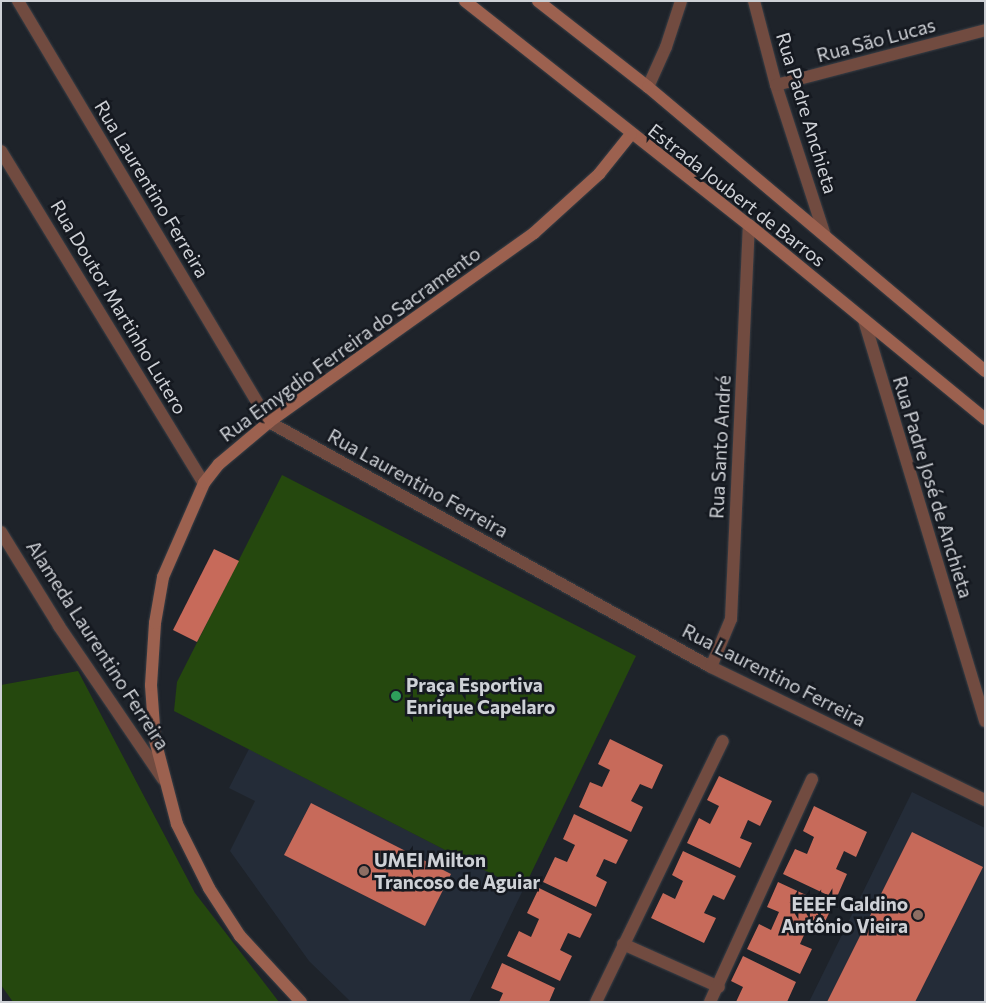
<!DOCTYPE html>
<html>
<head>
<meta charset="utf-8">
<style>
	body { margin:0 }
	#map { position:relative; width:986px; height:1003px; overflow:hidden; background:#1e232a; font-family:Commissioner,sans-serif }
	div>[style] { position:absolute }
	.built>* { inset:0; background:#242c38 }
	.green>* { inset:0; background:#25480e }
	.building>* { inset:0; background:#c76a5a }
	.roads { filter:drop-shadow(0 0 1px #3a3f46) drop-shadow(0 0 1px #3a3f46) }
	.lane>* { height:12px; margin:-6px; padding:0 6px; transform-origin:6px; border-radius:6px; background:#714b40 }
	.street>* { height:12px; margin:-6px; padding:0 6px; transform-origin:6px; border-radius:6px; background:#714b40 }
	.secondary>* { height:12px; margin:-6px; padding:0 6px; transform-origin:6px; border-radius:6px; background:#9c614f }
	.dots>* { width:14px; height:14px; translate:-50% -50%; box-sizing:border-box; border:2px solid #151920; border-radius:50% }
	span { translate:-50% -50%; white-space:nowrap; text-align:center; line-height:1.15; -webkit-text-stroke:5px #151920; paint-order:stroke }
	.street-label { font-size:19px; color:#ced1d6 }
	.poi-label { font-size:19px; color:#ced1d6; font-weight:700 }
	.left { translate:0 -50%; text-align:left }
	.right { translate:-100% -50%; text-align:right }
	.frame { position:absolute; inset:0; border:2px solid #ced1d6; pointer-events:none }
</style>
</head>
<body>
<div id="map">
	<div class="built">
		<i style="clip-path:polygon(249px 749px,523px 890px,469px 1002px,351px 1002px,309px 961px,230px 851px,255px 801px,229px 788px)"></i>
		<i style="clip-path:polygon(912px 792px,985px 828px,985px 1002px,809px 1002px)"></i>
	</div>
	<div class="green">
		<i style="clip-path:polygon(282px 475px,636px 656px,523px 890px,174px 711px,177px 682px)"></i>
		<i style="clip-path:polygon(78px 671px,195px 893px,279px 1002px,13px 1002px,1px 985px,1px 685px)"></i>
	</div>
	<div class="building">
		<i style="clip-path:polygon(214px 549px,239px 561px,197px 642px,173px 630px)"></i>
		<i style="clip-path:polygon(610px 739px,663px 765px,652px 789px,640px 784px,631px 801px,643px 807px,631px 832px,579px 807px,590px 782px,602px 787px,610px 770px,598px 764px)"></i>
		<i style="clip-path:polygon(719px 776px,772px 801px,760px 826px,748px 820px,740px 838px,752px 843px,740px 868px,687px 843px,699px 818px,710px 824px,719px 806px,707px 800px)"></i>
		<i style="clip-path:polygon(311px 803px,451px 874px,425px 926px,284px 855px)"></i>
		<i style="clip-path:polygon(814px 806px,867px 832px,856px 857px,844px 851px,836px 869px,847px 874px,836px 899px,783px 874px,795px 849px,807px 854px,814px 837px,803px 831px)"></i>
		<i style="clip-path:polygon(574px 814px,628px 840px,616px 864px,604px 859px,596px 876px,607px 882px,596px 907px,543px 882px,555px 857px,567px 862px,575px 845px,563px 839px)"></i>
		<i style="clip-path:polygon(912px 832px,983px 867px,915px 1002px,827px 1002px)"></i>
		<i style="clip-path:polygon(683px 851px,736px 876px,724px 900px,713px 895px,704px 913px,716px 918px,704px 943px,651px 918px,663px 893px,675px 899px,683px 881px,672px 875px)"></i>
		<i style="clip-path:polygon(778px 882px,832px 907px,820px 932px,808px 926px,800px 944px,812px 949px,800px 974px,747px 949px,759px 924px,771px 930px,779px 912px,767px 907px)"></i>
		<i style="clip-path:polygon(539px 888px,592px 914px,580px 938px,568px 933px,560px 950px,572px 956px,560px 981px,507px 956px,519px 931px,531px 937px,539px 919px,527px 913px)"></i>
		<i style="clip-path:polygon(743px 956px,796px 982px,787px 1002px,736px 1002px,743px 987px,731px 981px)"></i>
		<i style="clip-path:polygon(502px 963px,555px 988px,549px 1002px,499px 1002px,503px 993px,491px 988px)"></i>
	</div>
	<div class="roads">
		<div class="lane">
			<i style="left:623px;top:944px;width:105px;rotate:24.1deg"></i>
			<i style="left:596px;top:1002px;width:290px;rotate:-64.1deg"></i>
			<i style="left:710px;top:1002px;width:245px;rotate:-65.4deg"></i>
		</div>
		<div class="street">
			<i style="left:18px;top:1px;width:490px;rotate:59.2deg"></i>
			<i style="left:269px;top:422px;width:505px;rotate:29deg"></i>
			<i style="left:711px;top:667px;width:305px;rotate:25.9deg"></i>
			<i style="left:754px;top:1px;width:87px;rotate:75.3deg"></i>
			<i style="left:776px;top:85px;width:159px;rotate:72deg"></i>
			<i style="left:776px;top:85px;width:216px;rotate:-14.7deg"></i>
			<i style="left:648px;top:87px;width:44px;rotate:-65.8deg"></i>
			<i style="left:666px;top:47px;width:48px;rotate:-71.9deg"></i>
			<i style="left:1px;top:151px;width:389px;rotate:58.6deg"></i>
			<i style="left:864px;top:320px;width:419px;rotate:73.2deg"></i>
			<i style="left:1px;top:532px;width:110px;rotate:58.3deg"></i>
			<i style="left:59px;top:626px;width:185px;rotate:55.8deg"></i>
			<i style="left:711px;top:667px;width:52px;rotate:-67.4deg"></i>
			<i style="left:731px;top:619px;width:394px;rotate:-87.4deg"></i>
		</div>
		<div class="secondary">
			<i style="left:465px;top:1px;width:362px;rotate:38.3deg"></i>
			<i style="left:749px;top:225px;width:306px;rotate:39.4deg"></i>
			<i style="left:538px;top:1px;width:140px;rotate:38deg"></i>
			<i style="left:648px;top:87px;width:441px;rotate:40.1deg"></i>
			<i style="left:301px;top:1002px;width:90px;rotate:-132.7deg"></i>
			<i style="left:240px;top:936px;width:57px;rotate:-122.9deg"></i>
			<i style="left:209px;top:888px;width:72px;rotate:-116.6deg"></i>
			<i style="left:177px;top:824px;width:87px;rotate:-104.7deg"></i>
			<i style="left:155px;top:740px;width:55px;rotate:-94.2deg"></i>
			<i style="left:151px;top:685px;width:62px;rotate:-86.3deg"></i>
			<i style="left:155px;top:623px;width:47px;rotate:-80.1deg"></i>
			<i style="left:163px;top:577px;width:103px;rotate:-66.4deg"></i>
			<i style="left:204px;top:483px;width:24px;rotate:-52deg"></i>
			<i style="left:219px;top:464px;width:65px;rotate:-40deg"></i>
			<i style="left:269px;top:422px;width:325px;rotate:-35.5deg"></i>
			<i style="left:534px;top:233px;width:88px;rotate:-42.2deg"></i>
			<i style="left:599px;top:174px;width:51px;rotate:-51.3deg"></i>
		</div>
	</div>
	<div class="dots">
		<i style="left:396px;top:696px;background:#2e9e5b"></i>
		<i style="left:364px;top:871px;background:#8d6e63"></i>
		<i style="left:918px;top:915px;background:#8d6e63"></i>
	</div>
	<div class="street-label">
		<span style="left:876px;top:40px;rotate:-15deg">Rua São Lucas</span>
		<span style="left:807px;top:113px;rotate:73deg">Rua Padre Anchieta</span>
		<span style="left:152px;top:189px;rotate:59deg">Rua Laurentino Ferreira</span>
		<span style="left:737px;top:195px;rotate:38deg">Estrada Joubert de Barros</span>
		<span style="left:119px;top:307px;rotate:59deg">Rua Doutor Martinho Lutero</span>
		<span style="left:350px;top:344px;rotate:-36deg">Rua Emygdio Ferreira do Sacramento</span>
		<span style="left:720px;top:447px;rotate:-87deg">Rua Santo André</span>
		<span style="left:418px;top:483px;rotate:29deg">Rua Laurentino Ferreira</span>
		<span style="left:933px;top:487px;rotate:73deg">Rua Padre José de Anchieta</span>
		<span style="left:98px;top:645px;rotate:57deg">Alameda Laurentino Ferreira</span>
		<span style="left:774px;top:675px;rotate:27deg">Rua Laurentino Ferreira</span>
	</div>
	<div class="poi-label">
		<span class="left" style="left:406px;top:696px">Praça Esportiva<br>Enrique Capelaro</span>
		<span class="left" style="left:374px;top:871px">UMEI Milton<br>Trancoso de Aguiar</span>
		<span class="right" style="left:908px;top:915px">EEEF Galdino<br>Antônio Vieira</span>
	</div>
	<div class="frame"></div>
</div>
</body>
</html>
